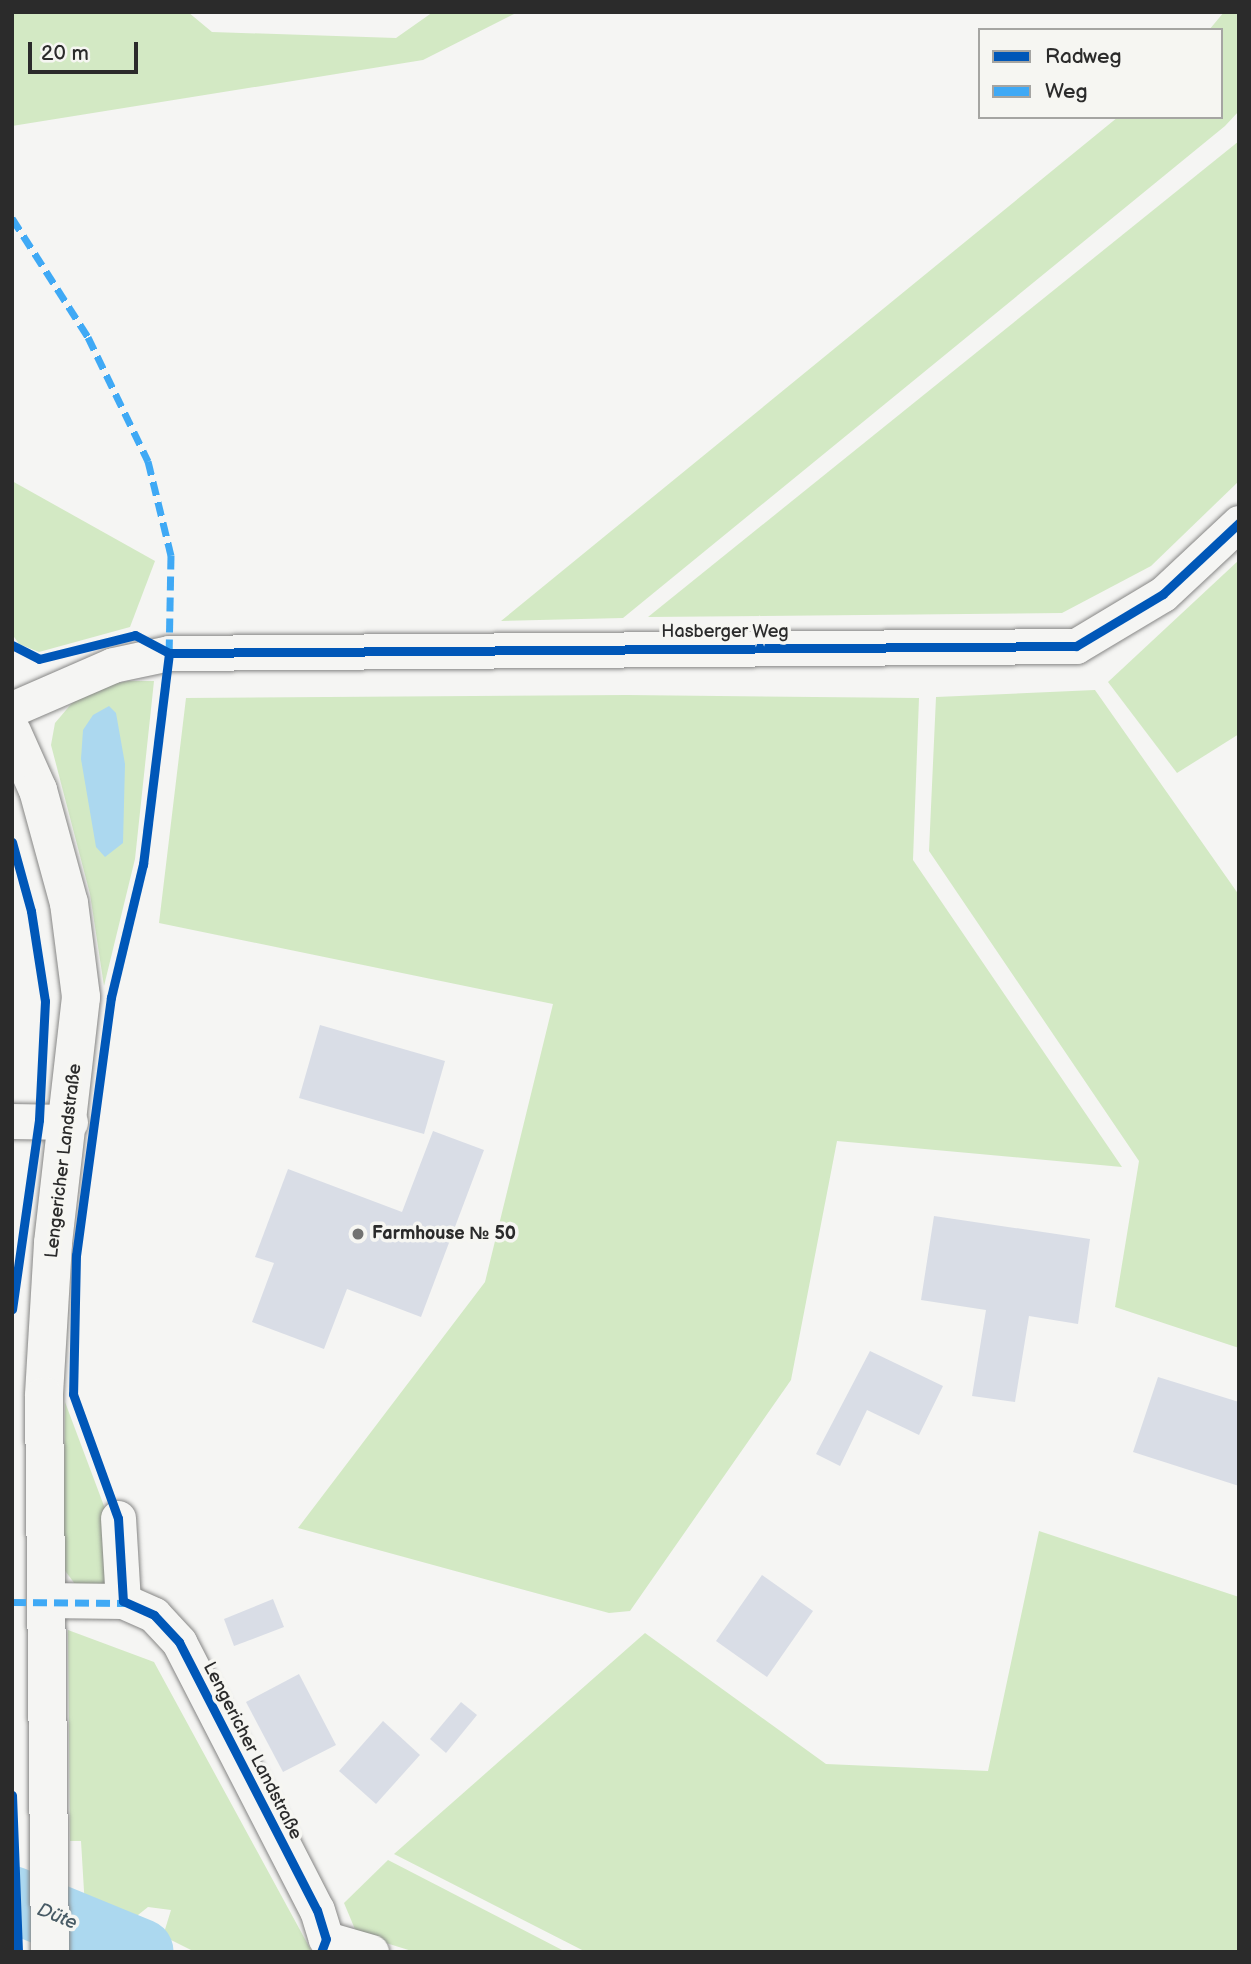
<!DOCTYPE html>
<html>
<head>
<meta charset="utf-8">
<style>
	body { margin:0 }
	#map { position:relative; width:1251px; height:1964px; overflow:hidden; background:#f5f5f3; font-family:"Balsamiq Sans",sans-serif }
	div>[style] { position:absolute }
	.green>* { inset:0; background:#d3e9c4 }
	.water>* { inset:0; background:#acd8ef }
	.river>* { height:66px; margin:-33px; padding:0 33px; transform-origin:33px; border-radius:33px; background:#acd8ef }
	.building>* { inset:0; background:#d9dde6 }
	.roads { filter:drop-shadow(0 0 2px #868685) drop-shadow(0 0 2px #868685) }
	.minor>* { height:35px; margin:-17.5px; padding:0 17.5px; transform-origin:17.5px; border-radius:17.5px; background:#f5f5f3 }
	.major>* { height:38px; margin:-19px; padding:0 19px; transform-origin:19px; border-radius:19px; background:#f5f5f3 }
	.quiet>* { height:7px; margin-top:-3.5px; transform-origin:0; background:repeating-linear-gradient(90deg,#3fa9f5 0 14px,transparent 0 21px) }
	.cycleway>* { height:9px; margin:-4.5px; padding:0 4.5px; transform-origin:4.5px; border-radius:4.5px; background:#0057b8 }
	.dots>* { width:19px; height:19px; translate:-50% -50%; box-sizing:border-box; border:4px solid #f6f6f2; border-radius:50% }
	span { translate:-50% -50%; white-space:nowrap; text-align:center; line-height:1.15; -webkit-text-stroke:7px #f6f6f2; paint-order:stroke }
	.street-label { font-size:18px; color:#2b2b2b }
	.poi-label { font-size:18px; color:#2b2b2b; font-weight:700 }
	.left { translate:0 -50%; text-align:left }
	.water-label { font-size:19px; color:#485b65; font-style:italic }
	.frame { position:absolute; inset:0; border:14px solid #2b2b2b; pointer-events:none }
	.legend { position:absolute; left:978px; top:28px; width:245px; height:91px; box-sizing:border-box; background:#f6f6f2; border:2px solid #a5a5a2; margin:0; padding:9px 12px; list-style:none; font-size:21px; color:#2b2b2b }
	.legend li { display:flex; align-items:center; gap:14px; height:35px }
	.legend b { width:35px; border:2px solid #a5a5a2 }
	.scale { position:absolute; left:28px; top:42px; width:110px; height:32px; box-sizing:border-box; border:4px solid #2b2b2b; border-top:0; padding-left:9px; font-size:21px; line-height:24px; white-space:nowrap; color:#2b2b2b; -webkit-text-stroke:5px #f6f6f2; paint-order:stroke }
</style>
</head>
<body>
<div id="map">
	<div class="green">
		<i style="clip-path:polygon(12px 12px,188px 12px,212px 32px,396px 38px,433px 12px,518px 12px,423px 60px,12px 126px)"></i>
		<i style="clip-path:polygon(1224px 12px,1239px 12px,1239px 111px,1225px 126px,623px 618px,501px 621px,1118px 117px,1221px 117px,1221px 30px,1209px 30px)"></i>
		<i style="clip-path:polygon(1239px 141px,1239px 481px,1151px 566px,1062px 613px,648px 617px)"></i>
		<i style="clip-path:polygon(12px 481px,155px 561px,130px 627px,39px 652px,19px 644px,12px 634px)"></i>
		<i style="clip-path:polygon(1239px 560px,1239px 734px,1177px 773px,1108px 682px)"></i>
		<i style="clip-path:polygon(128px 681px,154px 681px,135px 859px,104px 986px,90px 894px,51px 745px,55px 723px,72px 703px,98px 687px)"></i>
		<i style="clip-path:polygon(1095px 690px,1239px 895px,1239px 1348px,1115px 1307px,1139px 1161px,929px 851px,936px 697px)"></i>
		<i style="clip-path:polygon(627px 695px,919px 698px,913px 860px,1122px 1167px,837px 1141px,791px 1380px,630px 1611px,609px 1613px,298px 1528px,485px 1282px,553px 1004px,159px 923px,186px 698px)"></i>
		<i style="clip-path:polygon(65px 1402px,110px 1522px,112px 1588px,78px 1588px,63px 1568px)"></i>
		<i style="clip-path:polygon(1039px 1531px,1239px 1597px,1239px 1952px,586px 1952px,394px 1854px,645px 1633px,826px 1764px,988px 1771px)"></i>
		<i style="clip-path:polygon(68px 1630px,154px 1662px,312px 1952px,195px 1952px,163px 1936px,171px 1910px,148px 1907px,128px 1923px,85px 1908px,81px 1841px,70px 1841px)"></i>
		<i style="clip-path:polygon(388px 1860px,566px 1952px,415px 1952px,357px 1934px,344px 1903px)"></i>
	</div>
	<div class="water">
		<i style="clip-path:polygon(109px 706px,116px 713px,125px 764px,123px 843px,105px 857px,96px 847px,81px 759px,83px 730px,93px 715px)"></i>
	</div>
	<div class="river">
		<i style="left:12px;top:1899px;width:139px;rotate:22.3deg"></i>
	</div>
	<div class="building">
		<i style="clip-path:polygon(320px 1025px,445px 1061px,424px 1134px,299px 1098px)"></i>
		<i style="clip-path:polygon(433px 1131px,484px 1150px,421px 1317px,347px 1289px,324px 1349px,252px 1322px,274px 1263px,255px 1257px,288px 1169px,402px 1212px)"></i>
		<i style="clip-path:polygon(934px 1216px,1090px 1239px,1078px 1324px,1029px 1316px,1015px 1402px,972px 1396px,986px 1310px,921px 1300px)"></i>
		<i style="clip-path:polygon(870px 1351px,943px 1386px,919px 1435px,867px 1410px,840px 1466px,816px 1454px)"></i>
		<i style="clip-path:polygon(1158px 1377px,1239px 1402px,1239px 1486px,1133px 1452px)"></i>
		<i style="clip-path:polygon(762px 1575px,813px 1611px,767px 1677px,716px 1641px)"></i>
		<i style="clip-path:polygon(273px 1599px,284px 1627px,234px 1646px,224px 1619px)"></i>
		<i style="clip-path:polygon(299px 1674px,336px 1745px,283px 1772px,246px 1702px)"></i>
		<i style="clip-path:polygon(461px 1702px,477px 1715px,446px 1753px,430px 1739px)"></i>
		<i style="clip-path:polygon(383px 1721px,420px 1755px,376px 1804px,339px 1771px)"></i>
	</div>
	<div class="roads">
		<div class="minor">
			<i style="left:12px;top:709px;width:110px;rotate:-23.5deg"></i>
			<i style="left:113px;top:665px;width:57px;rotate:-12.1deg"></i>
			<i style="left:169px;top:653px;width:907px;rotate:-0.44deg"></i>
			<i style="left:1076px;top:646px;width:101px;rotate:-30.9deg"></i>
			<i style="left:1163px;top:594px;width:104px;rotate:-43.1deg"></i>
			<i style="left:12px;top:1121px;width:58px;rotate:1deg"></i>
			<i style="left:118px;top:1518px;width:83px;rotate:86.6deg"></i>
			<i style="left:44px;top:1600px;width:79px;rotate:0.7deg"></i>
			<i style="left:123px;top:1601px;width:34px;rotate:24deg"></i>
			<i style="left:154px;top:1615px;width:37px;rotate:47deg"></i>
			<i style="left:179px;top:1642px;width:301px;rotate:62.8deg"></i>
			<i style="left:317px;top:1910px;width:30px;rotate:73deg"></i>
			<i style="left:326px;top:1939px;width:47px;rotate:16.1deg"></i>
		</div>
		<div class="major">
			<i style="left:12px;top:732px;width:64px;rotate:65.9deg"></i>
			<i style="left:38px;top:790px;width:117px;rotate:74.7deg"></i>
			<i style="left:69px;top:903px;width:95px;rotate:82.7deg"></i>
			<i style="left:81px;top:997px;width:248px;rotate:96.5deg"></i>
			<i style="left:53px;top:1243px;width:153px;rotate:93.4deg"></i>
			<i style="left:44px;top:1396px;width:556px;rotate:89.38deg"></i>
		</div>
	</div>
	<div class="quiet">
		<i style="left:12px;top:218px;width:141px;rotate:57.4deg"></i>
		<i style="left:88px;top:337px;width:138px;rotate:64.2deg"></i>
		<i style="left:148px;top:461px;width:97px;rotate:76.3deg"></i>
		<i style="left:171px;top:555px;width:101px;rotate:91.1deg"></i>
		<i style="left:12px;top:1602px;width:115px;rotate:0.5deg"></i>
	</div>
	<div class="cycleway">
		<i style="left:12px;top:645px;width:30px;rotate:27deg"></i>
		<i style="left:39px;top:659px;width:99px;rotate:-14deg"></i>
		<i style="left:135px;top:635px;width:38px;rotate:28deg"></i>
		<i style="left:169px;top:653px;width:907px;rotate:-0.44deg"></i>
		<i style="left:1076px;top:646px;width:101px;rotate:-30.9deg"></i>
		<i style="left:1163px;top:594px;width:104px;rotate:-43.1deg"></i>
		<i style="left:169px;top:653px;width:213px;rotate:97deg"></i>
		<i style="left:143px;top:864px;width:137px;rotate:103.5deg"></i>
		<i style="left:111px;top:997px;width:260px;rotate:97.7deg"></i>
		<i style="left:76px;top:1255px;width:139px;rotate:91.2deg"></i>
		<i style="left:73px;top:1394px;width:132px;rotate:70.1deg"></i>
		<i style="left:118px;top:1518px;width:83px;rotate:86.6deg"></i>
		<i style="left:123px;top:1601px;width:34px;rotate:24deg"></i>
		<i style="left:154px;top:1615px;width:37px;rotate:47deg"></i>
		<i style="left:179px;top:1642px;width:301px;rotate:62.8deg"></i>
		<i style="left:317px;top:1910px;width:30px;rotate:73deg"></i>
		<i style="left:326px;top:1939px;width:14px;rotate:111deg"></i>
		<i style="left:12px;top:842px;width:72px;rotate:74.6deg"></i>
		<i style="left:31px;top:911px;width:91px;rotate:81.2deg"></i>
		<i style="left:45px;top:1001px;width:119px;rotate:92.9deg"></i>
		<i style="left:39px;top:1120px;width:191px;rotate:98.1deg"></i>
		<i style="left:12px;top:1795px;width:157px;rotate:87.8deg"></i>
	</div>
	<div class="dots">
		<i style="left:358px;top:1234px;background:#727271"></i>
	</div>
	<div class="street-label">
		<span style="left:725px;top:632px">Hasberger Weg</span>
		<span style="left:64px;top:1161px;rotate:-83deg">Lengericher Landstraße</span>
		<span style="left:252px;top:1751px;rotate:63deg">Lengericher Landstraße</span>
	</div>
	<div class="poi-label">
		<span class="left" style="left:372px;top:1234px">Farmhouse № 50</span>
	</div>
	<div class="water-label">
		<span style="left:57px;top:1917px;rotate:22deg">Düte</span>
	</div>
	<div class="frame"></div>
	<ul class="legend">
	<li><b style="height:9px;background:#0057b8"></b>Radweg</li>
	<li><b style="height:9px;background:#3fa9f5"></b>Weg</li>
	</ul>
	<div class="scale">20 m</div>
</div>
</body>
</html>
